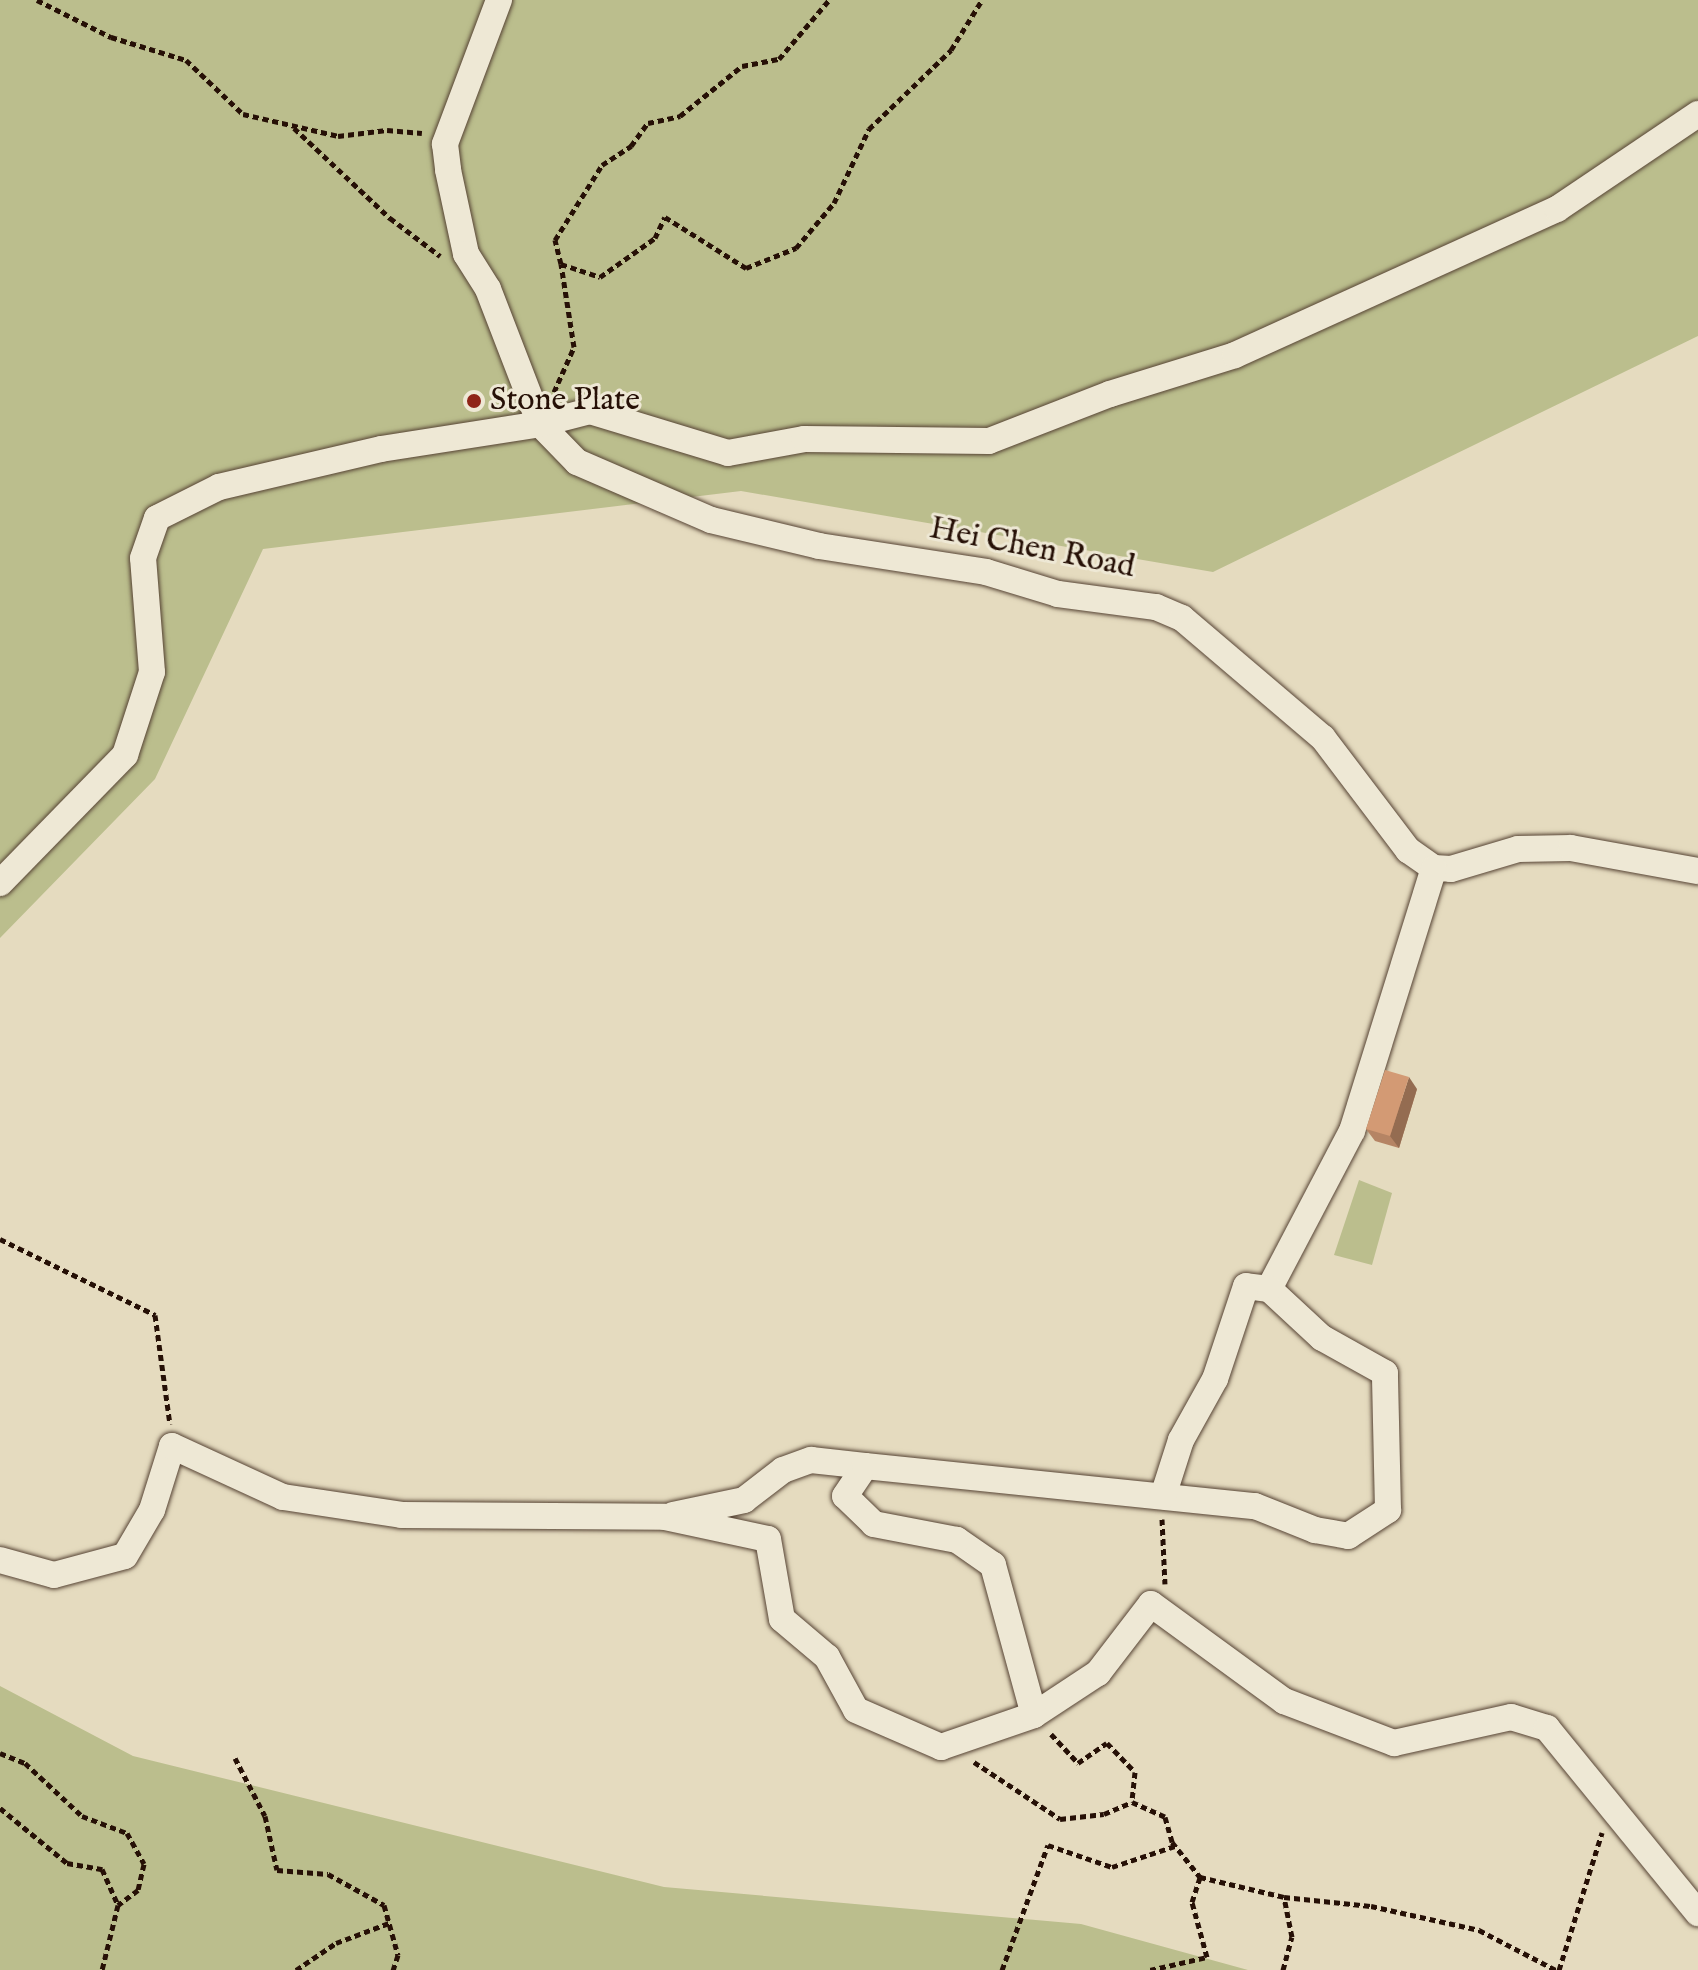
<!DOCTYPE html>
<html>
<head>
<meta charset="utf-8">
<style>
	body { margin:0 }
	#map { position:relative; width:1698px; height:1970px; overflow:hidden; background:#e5dbbf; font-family:"IM FELL English",serif }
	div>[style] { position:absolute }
	.green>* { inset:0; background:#bbbe8d }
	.path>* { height:5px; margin-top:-2.5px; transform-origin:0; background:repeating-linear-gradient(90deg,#261006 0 6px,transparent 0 10px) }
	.roads { filter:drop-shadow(0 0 2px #564334) drop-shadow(0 0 2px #564334) }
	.minor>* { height:26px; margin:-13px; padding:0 13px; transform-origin:13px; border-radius:13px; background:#eee8d5 }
	.wall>* { inset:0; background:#b58464 }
	.shaded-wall>* { inset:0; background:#946c51 }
	.building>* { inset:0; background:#d39a74 }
	.dots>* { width:22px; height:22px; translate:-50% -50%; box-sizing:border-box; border:4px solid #eee8d5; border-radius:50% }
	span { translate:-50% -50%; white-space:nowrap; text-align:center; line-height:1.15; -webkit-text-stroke:6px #eee8d5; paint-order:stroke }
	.poi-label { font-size:32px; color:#261006 }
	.left { translate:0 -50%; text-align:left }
	.street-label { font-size:32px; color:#261006 }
</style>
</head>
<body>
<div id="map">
	<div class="green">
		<i style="clip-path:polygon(0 0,1698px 0,1698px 336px,1213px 572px,741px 491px,263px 549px,155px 779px,0 938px)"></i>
		<i style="clip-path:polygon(1359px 1180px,1392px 1193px,1372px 1265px,1334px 1255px)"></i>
		<i style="clip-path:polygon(0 1686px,133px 1756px,664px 1887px,1081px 1924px,1248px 1970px,0 1970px)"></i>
	</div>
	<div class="path">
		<i style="left:37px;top:0;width:83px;rotate:26.6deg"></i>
		<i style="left:111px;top:37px;width:78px;rotate:17deg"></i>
		<i style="left:186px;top:60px;width:79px;rotate:43.5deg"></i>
		<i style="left:243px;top:114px;width:98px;rotate:13deg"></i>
		<i style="left:338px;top:136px;width:49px;rotate:-7deg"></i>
		<i style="left:387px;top:130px;width:35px;rotate:5deg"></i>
		<i style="left:294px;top:128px;width:132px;rotate:43.2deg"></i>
		<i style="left:390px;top:218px;width:63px;rotate:37.2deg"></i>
		<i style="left:561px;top:264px;width:25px;rotate:-104deg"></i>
		<i style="left:555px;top:240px;width:89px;rotate:-57.9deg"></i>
		<i style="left:602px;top:165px;width:35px;rotate:-33deg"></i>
		<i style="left:631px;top:146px;width:29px;rotate:-54deg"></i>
		<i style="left:648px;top:123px;width:33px;rotate:-12deg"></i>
		<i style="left:680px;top:116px;width:80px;rotate:-38.9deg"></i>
		<i style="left:742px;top:66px;width:38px;rotate:-11deg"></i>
		<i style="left:779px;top:59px;width:77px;rotate:-49.7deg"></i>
		<i style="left:554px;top:392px;width:49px;rotate:-66deg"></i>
		<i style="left:574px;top:347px;width:84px;rotate:-98.9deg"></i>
		<i style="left:561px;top:264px;width:41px;rotate:18.4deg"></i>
		<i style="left:600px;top:277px;width:67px;rotate:-35.3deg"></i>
		<i style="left:655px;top:238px;width:23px;rotate:-65deg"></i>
		<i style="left:665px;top:217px;width:96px;rotate:32.2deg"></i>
		<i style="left:746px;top:268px;width:54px;rotate:-21.8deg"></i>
		<i style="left:796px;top:248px;width:59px;rotate:-49.8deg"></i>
		<i style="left:834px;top:203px;width:82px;rotate:-64.7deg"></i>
		<i style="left:869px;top:129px;width:114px;rotate:-43.9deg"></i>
		<i style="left:951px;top:50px;width:59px;rotate:-58.2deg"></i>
		<i style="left:0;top:1239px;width:173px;rotate:26.1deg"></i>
		<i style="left:155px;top:1315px;width:110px;rotate:82.2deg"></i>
		<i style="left:1162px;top:1519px;width:65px;rotate:87.4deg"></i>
		<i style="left:1051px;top:1734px;width:40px;rotate:47deg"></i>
		<i style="left:1078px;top:1763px;width:35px;rotate:-35deg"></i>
		<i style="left:1107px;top:1743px;width:40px;rotate:46deg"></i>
		<i style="left:1135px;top:1772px;width:30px;rotate:96deg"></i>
		<i style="left:1132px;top:1802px;width:36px;rotate:24deg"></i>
		<i style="left:1165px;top:1817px;width:26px;rotate:74deg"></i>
		<i style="left:1172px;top:1842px;width:45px;rotate:51.3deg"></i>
		<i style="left:1200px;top:1877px;width:86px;rotate:13.4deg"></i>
		<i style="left:1284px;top:1897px;width:87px;rotate:5.9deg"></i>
		<i style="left:1371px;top:1906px;width:111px;rotate:12.5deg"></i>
		<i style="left:1479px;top:1930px;width:87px;rotate:27.5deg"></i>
		<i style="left:0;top:1753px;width:27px;rotate:22deg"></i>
		<i style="left:25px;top:1763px;width:78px;rotate:42.9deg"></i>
		<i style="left:82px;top:1816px;width:48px;rotate:20.7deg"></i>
		<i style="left:127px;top:1833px;width:35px;rotate:61deg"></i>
		<i style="left:144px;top:1864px;width:27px;rotate:103deg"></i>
		<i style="left:138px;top:1890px;width:25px;rotate:143deg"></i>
		<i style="left:235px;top:1758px;width:65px;rotate:62.7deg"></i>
		<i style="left:265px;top:1816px;width:55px;rotate:77.5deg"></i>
		<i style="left:277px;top:1870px;width:51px;rotate:4.5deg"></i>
		<i style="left:328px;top:1874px;width:64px;rotate:29deg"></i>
		<i style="left:384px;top:1905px;width:52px;rotate:74.4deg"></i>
		<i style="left:398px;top:1955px;width:16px;rotate:108deg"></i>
		<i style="left:974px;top:1762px;width:103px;rotate:33.5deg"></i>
		<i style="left:1060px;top:1819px;width:44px;rotate:-6.5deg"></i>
		<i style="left:1104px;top:1814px;width:30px;rotate:-23deg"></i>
		<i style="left:0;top:1808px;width:87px;rotate:39.4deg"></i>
		<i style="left:67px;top:1863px;width:36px;rotate:10deg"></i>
		<i style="left:102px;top:1869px;width:39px;rotate:66deg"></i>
		<i style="left:118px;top:1905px;width:67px;rotate:103.8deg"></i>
		<i style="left:296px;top:1970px;width:48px;rotate:-34deg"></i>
		<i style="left:336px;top:1943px;width:57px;rotate:-20.7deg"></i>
		<i style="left:1002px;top:1970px;width:133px;rotate:-69.8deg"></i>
		<i style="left:1048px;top:1845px;width:68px;rotate:19deg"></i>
		<i style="left:1112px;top:1867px;width:66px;rotate:-18.4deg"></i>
		<i style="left:1150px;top:1970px;width:58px;rotate:-12.8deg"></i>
		<i style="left:1207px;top:1957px;width:57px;rotate:-105.3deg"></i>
		<i style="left:1192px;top:1902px;width:26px;rotate:-72deg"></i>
		<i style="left:1283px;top:1970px;width:34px;rotate:-75deg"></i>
		<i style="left:1292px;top:1937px;width:41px;rotate:-101.3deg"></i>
		<i style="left:1559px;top:1970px;width:144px;rotate:-72.6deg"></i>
	</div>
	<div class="roads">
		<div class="minor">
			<i style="left:499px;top:0;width:154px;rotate:110.6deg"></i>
			<i style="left:445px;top:144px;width:26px;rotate:83deg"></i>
			<i style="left:448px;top:170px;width:86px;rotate:77.9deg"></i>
			<i style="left:466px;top:254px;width:41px;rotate:57.8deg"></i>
			<i style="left:488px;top:289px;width:145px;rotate:68.9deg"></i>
			<i style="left:540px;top:424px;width:53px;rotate:45.8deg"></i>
			<i style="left:577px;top:462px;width:146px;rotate:23.4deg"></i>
			<i style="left:711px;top:520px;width:111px;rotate:13.5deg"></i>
			<i style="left:819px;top:546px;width:169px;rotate:8.8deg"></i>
			<i style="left:986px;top:572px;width:75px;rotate:17deg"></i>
			<i style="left:1058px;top:594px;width:99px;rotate:7.6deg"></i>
			<i style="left:1156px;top:607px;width:28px;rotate:23deg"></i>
			<i style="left:1182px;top:618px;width:185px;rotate:40.4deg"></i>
			<i style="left:1323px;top:738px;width:141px;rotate:52.8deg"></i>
			<i style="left:1408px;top:850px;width:32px;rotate:35deg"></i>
			<i style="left:1434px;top:868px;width:17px;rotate:3deg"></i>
			<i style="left:1451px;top:869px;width:70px;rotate:-16.6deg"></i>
			<i style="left:1518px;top:849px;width:53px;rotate:-1.1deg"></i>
			<i style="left:1571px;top:848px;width:129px;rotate:10.3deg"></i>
			<i style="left:0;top:883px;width:179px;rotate:-45.7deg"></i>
			<i style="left:125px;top:755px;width:87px;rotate:-72deg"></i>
			<i style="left:152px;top:672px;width:114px;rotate:-94.5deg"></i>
			<i style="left:143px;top:558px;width:42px;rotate:-70.7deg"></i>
			<i style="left:157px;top:518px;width:69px;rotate:-26.6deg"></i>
			<i style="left:219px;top:487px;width:166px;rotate:-13.2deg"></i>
			<i style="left:381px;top:449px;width:161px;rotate:-8.9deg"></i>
			<i style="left:540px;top:424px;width:52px;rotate:-14.6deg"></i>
			<i style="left:590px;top:411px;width:144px;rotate:16.9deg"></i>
			<i style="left:728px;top:453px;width:77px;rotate:-10.4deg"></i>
			<i style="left:804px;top:439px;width:185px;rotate:0.6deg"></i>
			<i style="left:989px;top:441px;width:130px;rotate:-21.2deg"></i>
			<i style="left:1110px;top:394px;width:131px;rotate:-17.3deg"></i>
			<i style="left:1235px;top:355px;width:354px;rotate:-24.4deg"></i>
			<i style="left:1557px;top:209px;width:170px;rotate:-34deg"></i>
			<i style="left:1269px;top:1289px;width:178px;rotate:-62.3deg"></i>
			<i style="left:1352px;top:1131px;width:275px;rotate:-72.7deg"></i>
			<i style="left:673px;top:1515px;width:73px;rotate:-11.9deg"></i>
			<i style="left:744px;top:1500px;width:49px;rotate:-37.6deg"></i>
			<i style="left:783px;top:1470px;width:30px;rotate:-20deg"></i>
			<i style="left:811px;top:1460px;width:54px;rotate:6.3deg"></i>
			<i style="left:0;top:1560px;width:56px;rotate:15.5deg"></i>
			<i style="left:54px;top:1575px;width:73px;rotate:-15deg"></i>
			<i style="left:125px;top:1556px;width:53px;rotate:-59.6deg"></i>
			<i style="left:152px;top:1510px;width:67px;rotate:-72.6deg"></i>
			<i style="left:172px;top:1446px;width:122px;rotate:24.7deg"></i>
			<i style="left:283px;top:1497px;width:120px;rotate:8.6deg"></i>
			<i style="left:402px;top:1515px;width:263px;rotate:0.4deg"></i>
			<i style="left:665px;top:1517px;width:105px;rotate:12.1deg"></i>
			<i style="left:768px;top:1539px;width:81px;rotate:80.1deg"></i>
			<i style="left:782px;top:1619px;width:59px;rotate:40.2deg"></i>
			<i style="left:827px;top:1657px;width:60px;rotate:61.3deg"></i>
			<i style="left:856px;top:1710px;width:93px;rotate:23.5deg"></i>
			<i style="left:941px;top:1747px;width:98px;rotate:-19deg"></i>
			<i style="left:1034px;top:1715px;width:77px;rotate:-33.3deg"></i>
			<i style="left:1098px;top:1673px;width:87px;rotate:-52.5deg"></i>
			<i style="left:1151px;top:1604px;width:165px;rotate:36.1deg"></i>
			<i style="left:1284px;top:1701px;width:118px;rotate:20.9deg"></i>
			<i style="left:1394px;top:1743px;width:120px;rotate:-12.5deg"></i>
			<i style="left:1511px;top:1717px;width:38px;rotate:17deg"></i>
			<i style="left:1547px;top:1728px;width:239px;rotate:50.8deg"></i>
			<i style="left:1034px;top:1715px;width:156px;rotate:-105.3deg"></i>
			<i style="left:993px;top:1565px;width:44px;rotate:-145.2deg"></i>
			<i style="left:957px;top:1540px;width:85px;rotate:-169.1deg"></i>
			<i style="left:874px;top:1524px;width:40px;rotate:-136deg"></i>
			<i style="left:845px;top:1496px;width:36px;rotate:-56deg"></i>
			<i style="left:865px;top:1466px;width:392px;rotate:5.9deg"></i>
			<i style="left:1255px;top:1506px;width:65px;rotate:21.8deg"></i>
			<i style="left:1315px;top:1530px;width:34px;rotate:10deg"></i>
			<i style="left:1348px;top:1536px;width:48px;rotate:-33deg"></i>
			<i style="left:1388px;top:1510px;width:137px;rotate:-91.3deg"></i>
			<i style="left:1385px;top:1373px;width:72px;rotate:-150.9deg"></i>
			<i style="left:1322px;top:1338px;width:72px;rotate:-137.2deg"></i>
			<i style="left:1269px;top:1289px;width:23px;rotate:-173deg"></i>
			<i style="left:1246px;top:1286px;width:98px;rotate:108.4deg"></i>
			<i style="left:1215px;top:1379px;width:70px;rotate:119.1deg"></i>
			<i style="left:1181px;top:1440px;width:59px;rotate:107.8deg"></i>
		</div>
	</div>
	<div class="wall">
		<i style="clip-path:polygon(1417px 1089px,1399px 1148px,1375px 1141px,1366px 1129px)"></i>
	</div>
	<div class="shaded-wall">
		<i style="clip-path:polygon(1409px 1077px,1417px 1089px,1399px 1148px,1390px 1136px)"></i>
	</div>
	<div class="building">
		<i style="clip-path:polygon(1385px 1070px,1409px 1077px,1390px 1136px,1366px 1129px)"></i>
	</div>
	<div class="dots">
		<i style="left:474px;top:401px;background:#8f2418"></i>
	</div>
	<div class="poi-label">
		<span class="left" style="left:490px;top:401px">Stone Plate</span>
	</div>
	<div class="street-label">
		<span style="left:1032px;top:549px;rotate:11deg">Hei Chen Road</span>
	</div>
</div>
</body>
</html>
